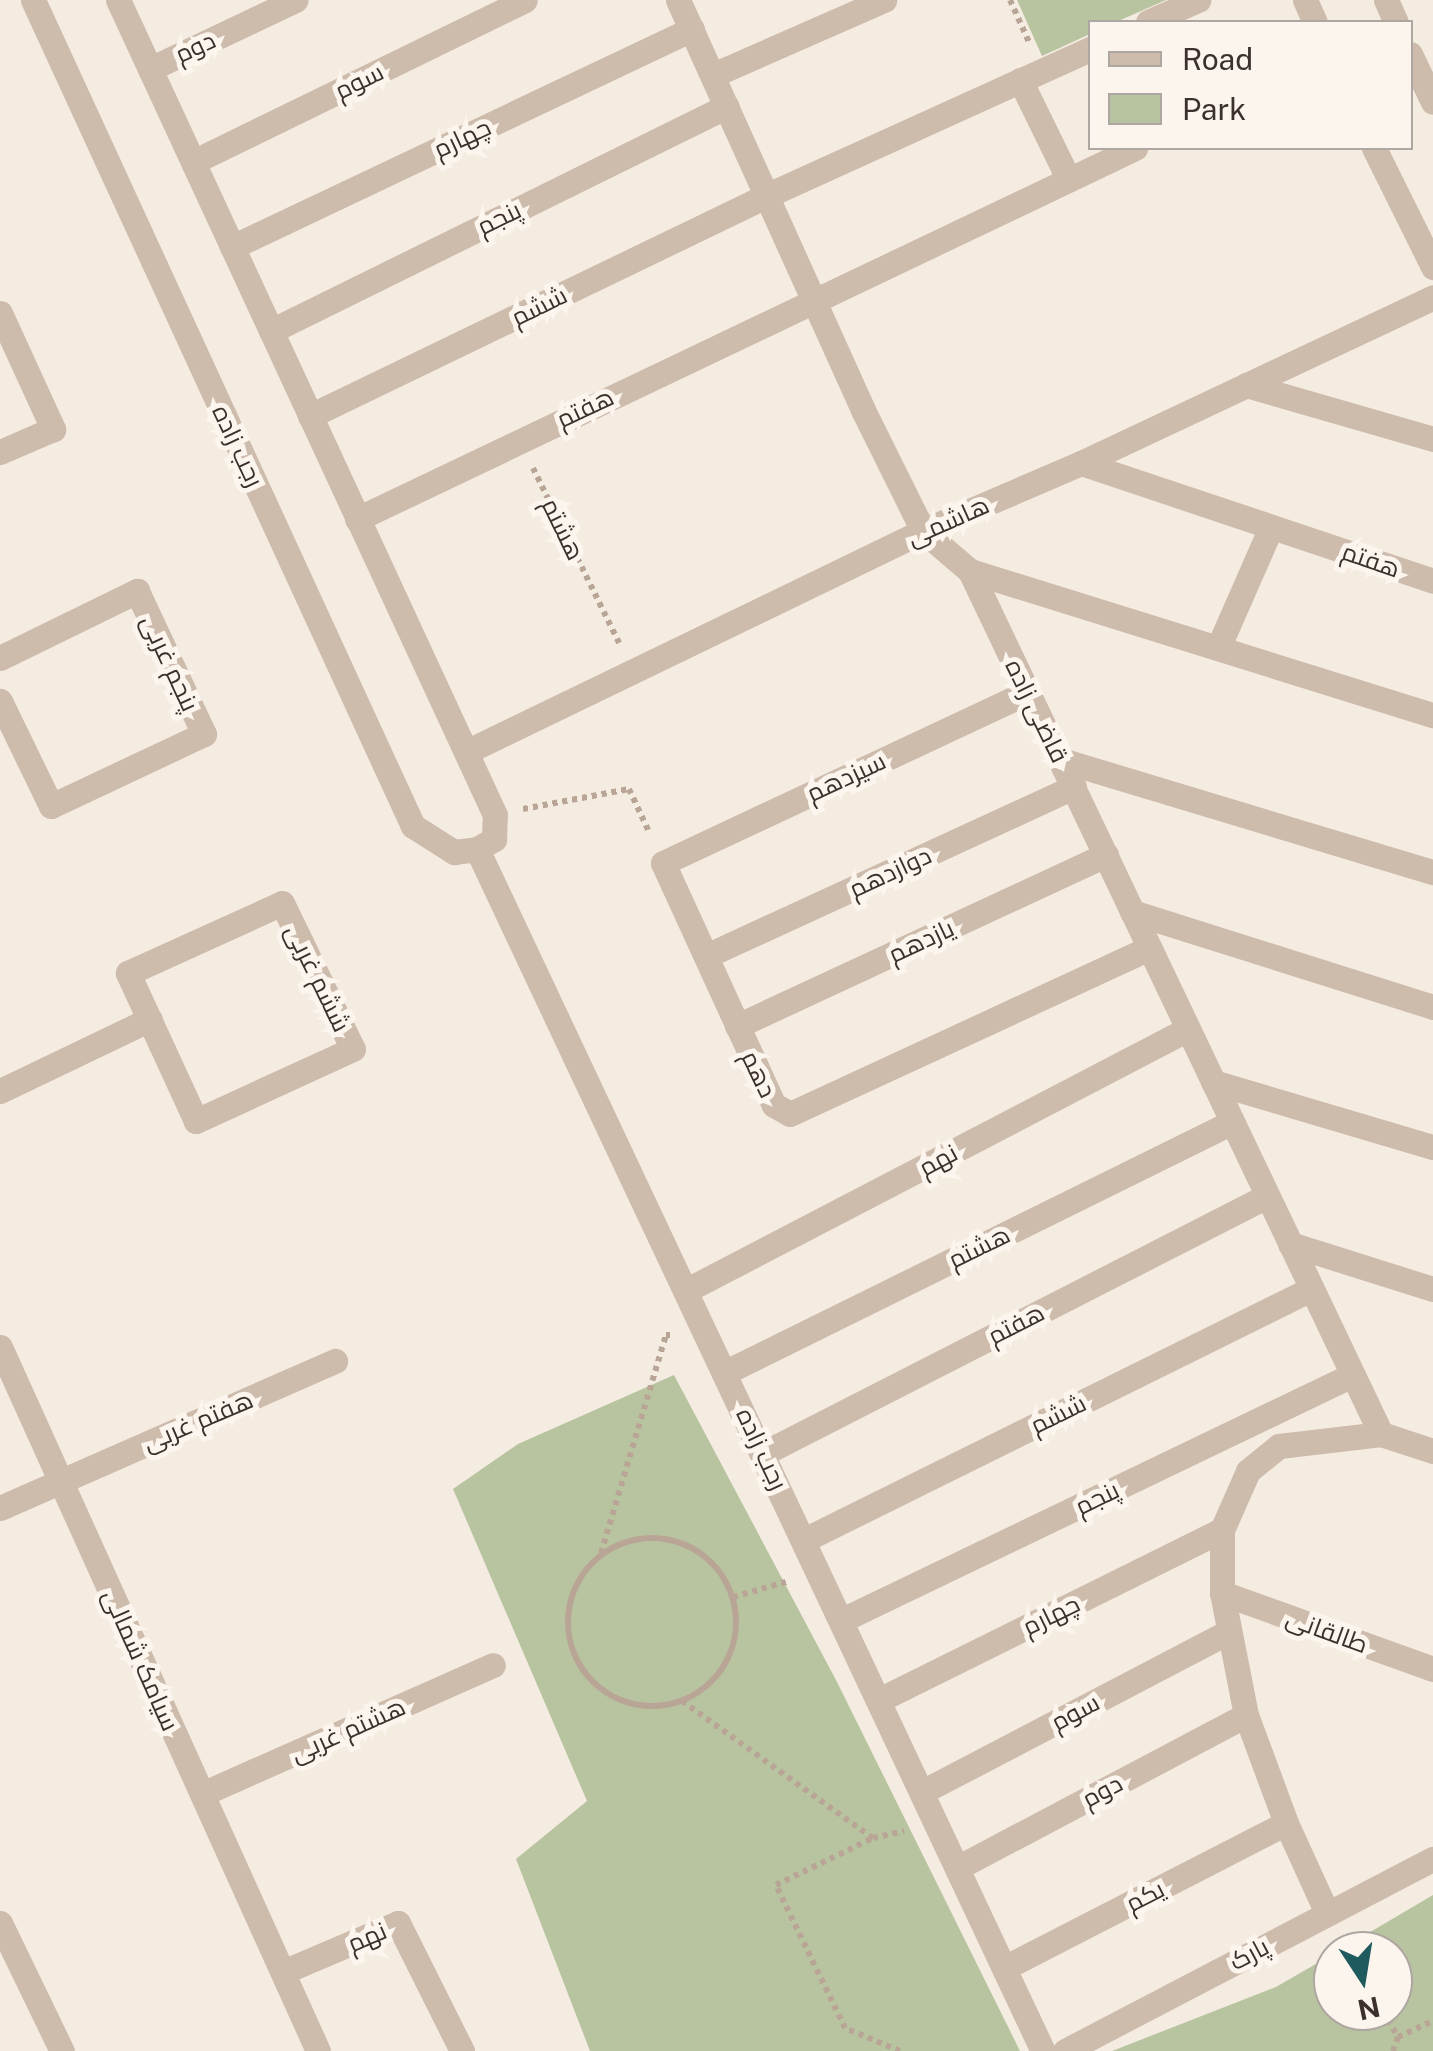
<!DOCTYPE html>
<html>
<head>
<meta charset="utf-8">
<style>
	body { margin:0 }
	#map { position:relative; width:1433px; height:2051px; overflow:hidden; background:#f4ebe1; font-family:"Public Sans",Cairo,sans-serif }
	div>[style] { position:absolute }
	.green>* { inset:0; background:#b8c4a0 }
	.path>* { height:6px; margin-top:-3px; transform-origin:0; background:repeating-linear-gradient(90deg,#b9a596 0 5px,transparent 0 10px) }
	.path>.ring { margin:-3px; padding:0; box-sizing:content-box; background:none; border:6px solid #b9a596; border-radius:50% }
	.minor>* { height:25px; margin:-12.5px; padding:0 12.5px; transform-origin:12.5px; border-radius:12.5px; background:#cdbbac }
	span { translate:-50% -50%; white-space:nowrap; text-align:center; line-height:1.15; -webkit-text-stroke:10px #fbf5ee; paint-order:stroke }
	.street-label { font-size:25px; color:#3b302b }
	.legend { position:absolute; left:1088px; top:20px; width:325px; height:130px; box-sizing:border-box; background:#fbf5ee; border:2px solid #aea6a0; margin:0; padding:12px 18px; list-style:none; font-size:30px; color:#3b302b }
	.legend li { display:flex; align-items:center; gap:20px; height:50px }
	.legend b { width:50px; border:2px solid #aea6a0 }
	.north { position:absolute; left:1313px; top:1931px; width:100px; height:100px; box-sizing:border-box; background:#fbf5ee; border:2px solid #aea6a0; border-radius:50%; rotate:168deg; font-size:28px; font-weight:700; line-height:40px; text-align:center; color:#3b302b }
	.north::after { content:''; display:block; margin:auto; width:35px; height:45px; background:#1f5a5e; clip-path:polygon(50% 0,100% 100%,50% 72%,0 100%) }
</style>
</head>
<body>
<div id="map">
	<div class="green">
		<i style="clip-path:polygon(1017px 0,1166px 0,1116px 22px,1090px 22px,1090px 34px,1042px 56px)"></i>
		<i style="clip-path:polygon(674px 1375px,837px 1682px,1020px 2051px,590px 2051px,516px 1859px,587px 1801px,453px 1489px,518px 1444px)"></i>
		<i style="clip-path:polygon(1433px 1895px,1433px 2051px,1112px 2051px,1276px 1987px,1333px 1954px,1333px 2011px,1393px 2011px,1393px 1951px,1338px 1951px)"></i>
	</div>
	<div class="path">
		<i style="left:1010px;top:0;width:46px;rotate:65.7deg"></i>
		<i style="left:533px;top:468px;width:197px;rotate:63.8deg"></i>
		<i style="left:523px;top:809px;width:108px;rotate:-10.7deg"></i>
		<i style="left:629px;top:789px;width:50px;rotate:65deg"></i>
		<i class="ring" style="left:568px;top:1538px;width:162px;height:162px"></i>
		<i style="left:601px;top:1553px;width:227px;rotate:-73.4deg"></i>
		<i style="left:666px;top:1335px;width:4px"></i>
		<i style="left:733px;top:1597px;width:58px;rotate:-15.9deg"></i>
		<i style="left:682px;top:1701px;width:235px;rotate:35.7deg"></i>
		<i style="left:1383px;top:2011px;width:30px;rotate:60deg"></i>
		<i style="left:1398px;top:2037px;width:15px;rotate:110deg"></i>
		<i style="left:1398px;top:2037px;width:38px;rotate:-25deg"></i>
		<i style="left:900px;top:2051px;width:60px;rotate:-157.3deg"></i>
		<i style="left:845px;top:2028px;width:159px;rotate:-115.8deg"></i>
		<i style="left:776px;top:1885px;width:108px;rotate:-25.9deg"></i>
		<i style="left:873px;top:1838px;width:32px;rotate:-13deg"></i>
	</div>
	<div class="minor">
		<i style="left:33px;top:0;width:909px;rotate:65.3deg"></i>
		<i style="left:413px;top:826px;width:49px;rotate:32.4deg"></i>
		<i style="left:454px;top:852px;width:23px;rotate:-7deg"></i>
		<i style="left:477px;top:849px;width:20px;rotate:-30deg"></i>
		<i style="left:494px;top:839px;width:24px;rotate:-88deg"></i>
		<i style="left:495px;top:815px;width:898px;rotate:-114.82deg"></i>
		<i style="left:678px;top:0;width:450px;rotate:65.7deg"></i>
		<i style="left:863px;top:410px;width:135px;rotate:63.6deg"></i>
		<i style="left:923px;top:531px;width:62px;rotate:40.4deg"></i>
		<i style="left:970px;top:571px;width:956px;rotate:64.53deg"></i>
		<i style="left:1305px;top:0;width:24px;rotate:66deg"></i>
		<i style="left:1386px;top:0;width:24px;rotate:66deg"></i>
		<i style="left:1148px;top:22px;width:55px;rotate:-23.7deg"></i>
		<i style="left:1410px;top:54px;width:53px;rotate:64.4deg"></i>
		<i style="left:150px;top:69px;width:161px;rotate:-25.4deg"></i>
		<i style="left:713px;top:75px;width:187px;rotate:-23.7deg"></i>
		<i style="left:1020px;top:80px;width:109px;rotate:63.9deg"></i>
		<i style="left:1374px;top:148px;width:133px;rotate:63.6deg"></i>
		<i style="left:193px;top:162px;width:369px;rotate:-26deg"></i>
		<i style="left:232px;top:247px;width:509px;rotate:-25.36deg"></i>
		<i style="left:0;top:313px;width:128px;rotate:65.4deg"></i>
		<i style="left:53px;top:429px;width:58px;rotate:156.5deg"></i>
		<i style="left:271px;top:331px;width:508px;rotate:-26.26deg"></i>
		<i style="left:1246px;top:385px;width:195px;rotate:16.1deg"></i>
		<i style="left:310px;top:416px;width:509px;rotate:-25.76deg"></i>
		<i style="left:768px;top:195px;width:354px;rotate:-24.4deg"></i>
		<i style="left:1081px;top:463px;width:371px;rotate:18.5deg"></i>
		<i style="left:357px;top:519px;width:862px;rotate:-25.49deg"></i>
		<i style="left:970px;top:571px;width:485px;rotate:17.3deg"></i>
		<i style="left:1218px;top:648px;width:132px;rotate:-66.3deg"></i>
		<i style="left:0;top:658px;width:153px;rotate:-26.1deg"></i>
		<i style="left:137px;top:591px;width:158px;rotate:64.9deg"></i>
		<i style="left:204px;top:734px;width:169px;rotate:154.8deg"></i>
		<i style="left:51px;top:806px;width:117px;rotate:-115.9deg"></i>
		<i style="left:1028px;top:692px;width:403px;rotate:154.9deg"></i>
		<i style="left:663px;top:863px;width:266px;rotate:65.4deg"></i>
		<i style="left:774px;top:1105px;width:18px;rotate:29deg"></i>
		<i style="left:790px;top:1114px;width:396px;rotate:-24.8deg"></i>
		<i style="left:466px;top:752px;width:508px;rotate:-25.81deg"></i>
		<i style="left:923px;top:531px;width:172px;rotate:-23.3deg"></i>
		<i style="left:1081px;top:463px;width:389px;rotate:-25.2deg"></i>
		<i style="left:1061px;top:760px;width:388px;rotate:16.8deg"></i>
		<i style="left:477px;top:849px;width:1329px;rotate:64.79deg"></i>
		<i style="left:282px;top:903px;width:162px;rotate:64.1deg"></i>
		<i style="left:353px;top:1049px;width:173px;rotate:155.4deg"></i>
		<i style="left:196px;top:1121px;width:163px;rotate:-114.7deg"></i>
		<i style="left:128px;top:973px;width:169px;rotate:-24.4deg"></i>
		<i style="left:1132px;top:912px;width:316px;rotate:17.5deg"></i>
		<i style="left:706px;top:956px;width:405px;rotate:-24.7deg"></i>
		<i style="left:737px;top:1026px;width:407px;rotate:-24.9deg"></i>
		<i style="left:1213px;top:1082px;width:229px;rotate:16.5deg"></i>
		<i style="left:0;top:1091px;width:166px;rotate:-25.6deg"></i>
		<i style="left:1290px;top:1244px;width:150px;rotate:17.5deg"></i>
		<i style="left:687px;top:1290px;width:565px;rotate:-27.52deg"></i>
		<i style="left:0;top:1347px;width:772px;rotate:65.69deg"></i>
		<i style="left:726px;top:1372px;width:564px;rotate:-26.29deg"></i>
		<i style="left:764px;top:1453px;width:565px;rotate:-27.06deg"></i>
		<i style="left:0;top:1508px;width:366px;rotate:-23.7deg"></i>
		<i style="left:804px;top:1540px;width:566px;rotate:-26.34deg"></i>
		<i style="left:1222px;top:1593px;width:224px;rotate:19.8deg"></i>
		<i style="left:842px;top:1620px;width:566px;rotate:-25.66deg"></i>
		<i style="left:879px;top:1700px;width:383px;rotate:-26.4deg"></i>
		<i style="left:922px;top:1792px;width:345px;rotate:-27.6deg"></i>
		<i style="left:202px;top:1794px;width:318px;rotate:-23.9deg"></i>
		<i style="left:957px;top:1868px;width:327px;rotate:-27.9deg"></i>
		<i style="left:1327px;top:1913px;width:99px;rotate:-114.5deg"></i>
		<i style="left:1286px;top:1823px;width:115px;rotate:-110.3deg"></i>
		<i style="left:1246px;top:1715px;width:124px;rotate:-101.1deg"></i>
		<i style="left:1222px;top:1593px;width:63px;rotate:-90deg"></i>
		<i style="left:1222px;top:1530px;width:64px;rotate:-66.2deg"></i>
		<i style="left:1248px;top:1471px;width:40px;rotate:-39deg"></i>
		<i style="left:1279px;top:1446px;width:103px;rotate:-6.7deg"></i>
		<i style="left:1381px;top:1434px;width:55px;rotate:18.1deg"></i>
		<i style="left:0;top:1923px;width:142px;rotate:64.2deg"></i>
		<i style="left:1004px;top:1968px;width:317px;rotate:-27.2deg"></i>
		<i style="left:283px;top:1972px;width:125px;rotate:-23.1deg"></i>
		<i style="left:398px;top:1923px;width:143px;rotate:63.4deg"></i>
		<i style="left:1065px;top:2051px;width:415px;rotate:-27.6deg"></i>
	</div>
	<div class="street-label">
		<span style="left:195px;top:47px;rotate:-25deg">دوم</span>
		<span style="left:359px;top:81px;rotate:-26deg">سوم</span>
		<span style="left:462px;top:138px;rotate:-25deg">چهارم</span>
		<span style="left:499px;top:218px;rotate:-26deg">پنجم</span>
		<span style="left:539px;top:306px;rotate:-26deg">ششم</span>
		<span style="left:585px;top:408px;rotate:-25deg">هفتم</span>
		<span style="left:238px;top:446px;rotate:65deg">رجب زاده</span>
		<span style="left:948px;top:521px;rotate:-24deg">هاشمی</span>
		<span style="left:563px;top:529px;rotate:64deg">هشتم</span>
		<span style="left:1371px;top:560px;rotate:19deg">هفتم</span>
		<span style="left:170px;top:663px;rotate:65deg">پنجم غربی</span>
		<span style="left:1037px;top:711px;rotate:64deg">قاضی زاده</span>
		<span style="left:846px;top:777px;rotate:-25deg">سیزدهم</span>
		<span style="left:890px;top:872px;rotate:-25deg">دوازدهم</span>
		<span style="left:921px;top:941px;rotate:-25deg">یازدهم</span>
		<span style="left:318px;top:978px;rotate:64deg">ششم غربی</span>
		<span style="left:759px;top:1074px;rotate:64deg">دهم</span>
		<span style="left:938px;top:1160px;rotate:-28deg">نهم</span>
		<span style="left:979px;top:1247px;rotate:-26deg">هشتم</span>
		<span style="left:1016px;top:1324px;rotate:-27deg">هفتم</span>
		<span style="left:1058px;top:1414px;rotate:-26deg">ششم</span>
		<span style="left:198px;top:1421px;rotate:-23deg">هفتم غربی</span>
		<span style="left:762px;top:1449px;rotate:65deg">رجب زاده</span>
		<span style="left:1097px;top:1498px;rotate:-26deg">پنجم</span>
		<span style="left:1051px;top:1615px;rotate:-26deg">چهارم</span>
		<span style="left:1327px;top:1631px;rotate:20deg">طالقانی</span>
		<span style="left:141px;top:1660px;rotate:66deg">سیامک شمالی</span>
		<span style="left:1075px;top:1712px;rotate:-28deg">سوم</span>
		<span style="left:348px;top:1730px;rotate:-24deg">هشتم غربی</span>
		<span style="left:1102px;top:1791px;rotate:-28deg">دوم</span>
		<span style="left:1145px;top:1896px;rotate:-27deg">یکم</span>
		<span style="left:367px;top:1937px;rotate:-23deg">نهم</span>
		<span style="left:1249px;top:1954px;rotate:-28deg">پارک</span>
	</div>
	<ul class="legend">
	<li><b style="height:12px;background:#cdbbac"></b>Road</li>
	<li><b style="height:28px;background:#b8c4a0"></b>Park</li>
	</ul>
	<div class="north">N</div>
</div>
</body>
</html>
